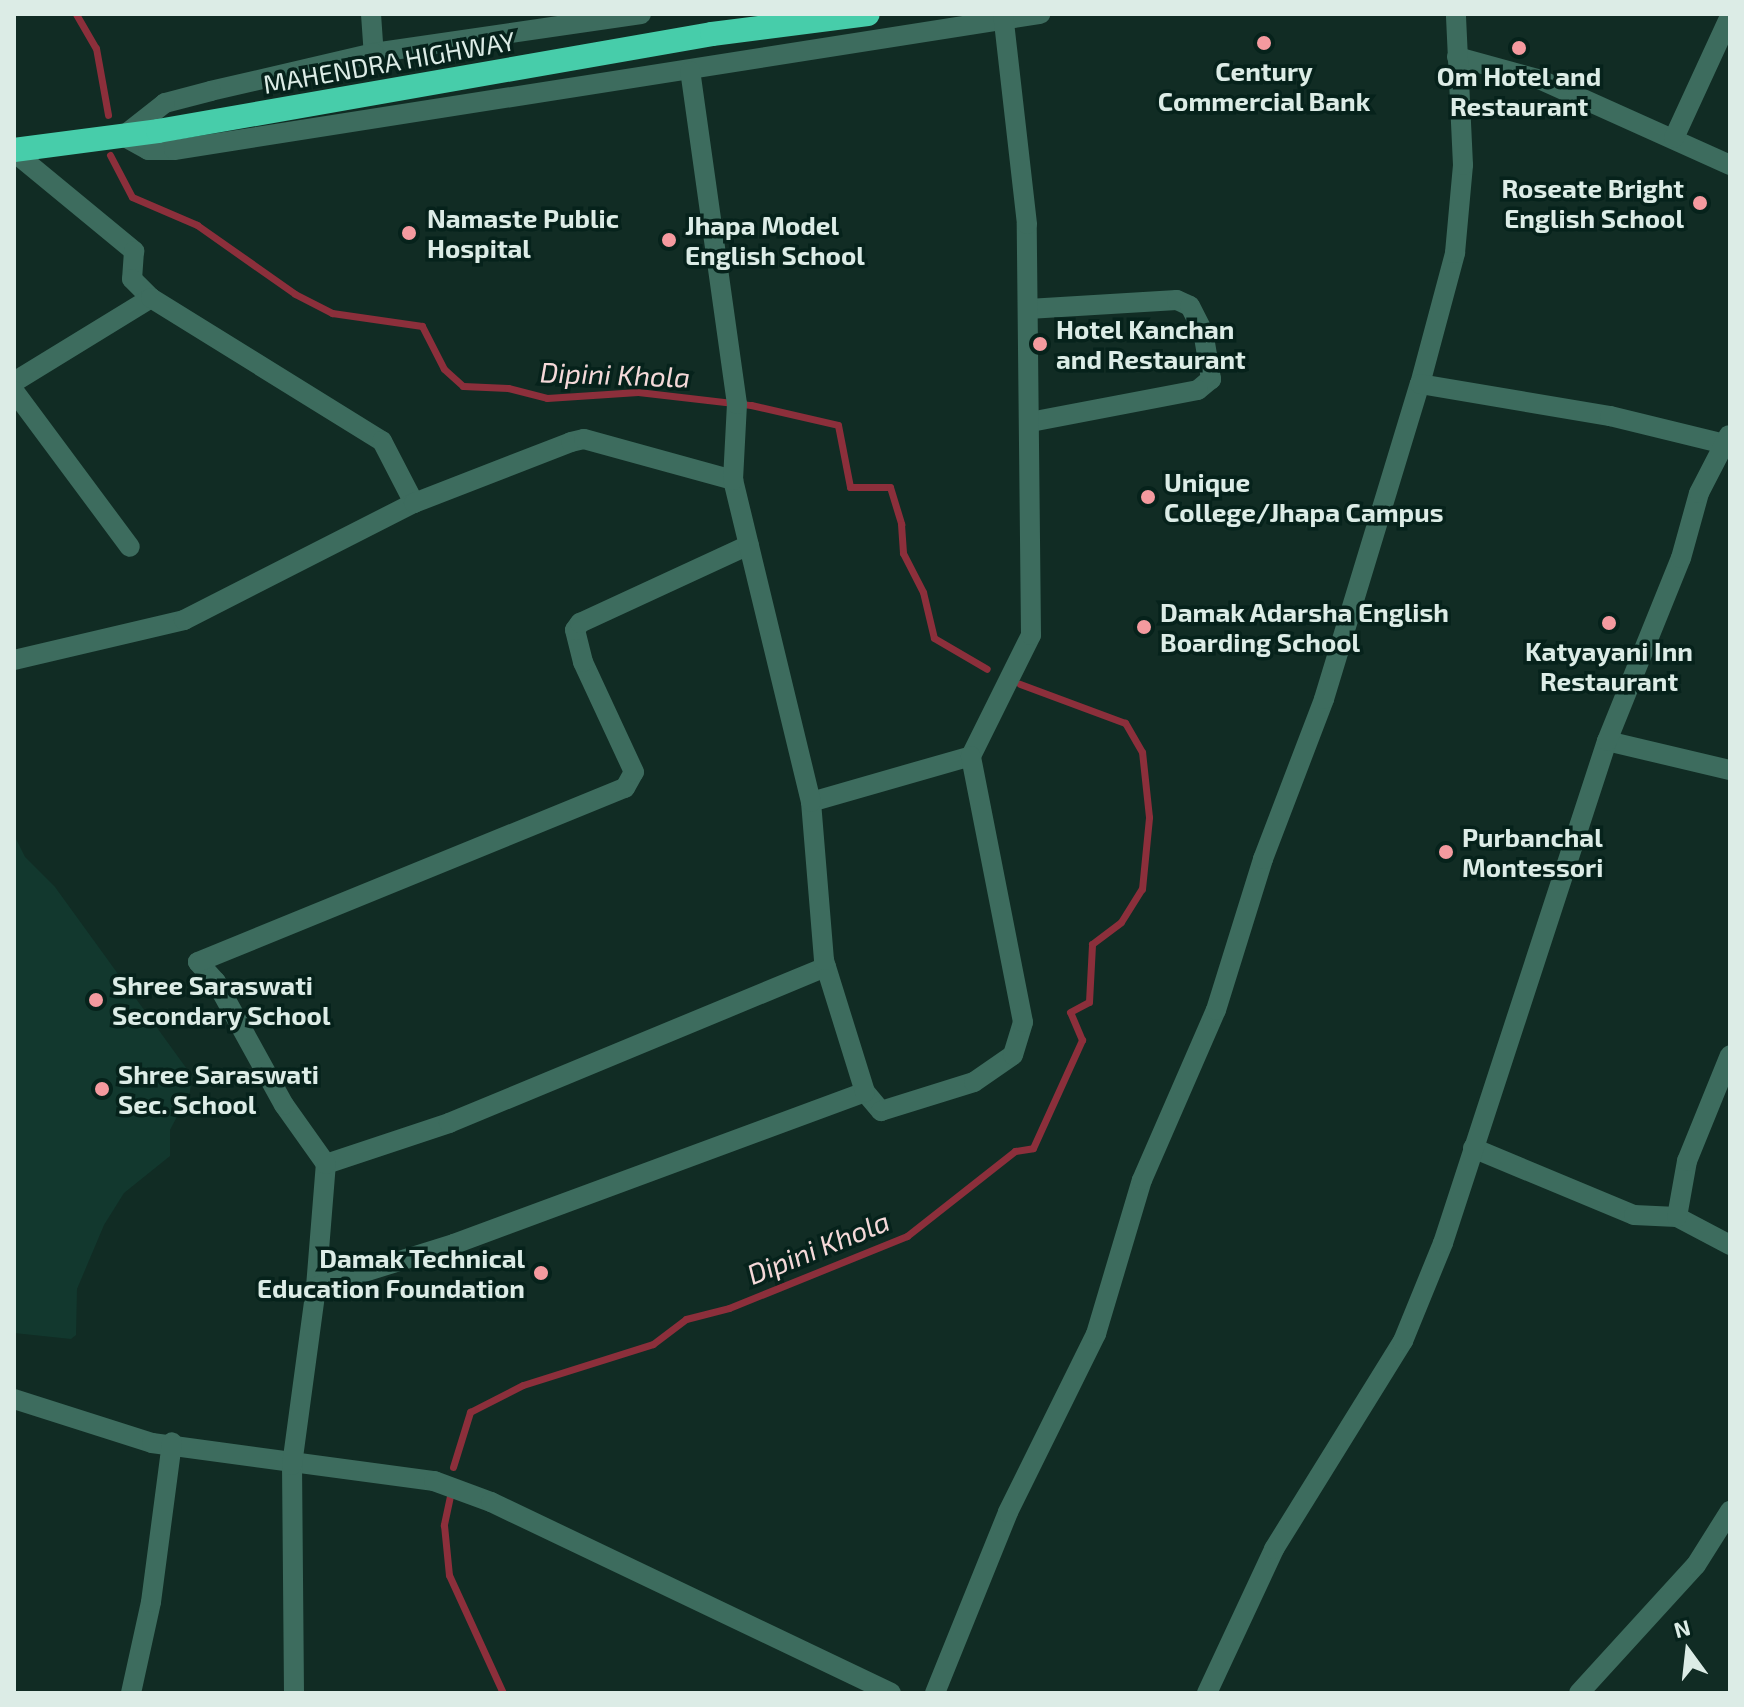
<!DOCTYPE html>
<html>
<head>
<meta charset="utf-8">
<style>
	body { margin:0 }
	#map { position:relative; width:1744px; height:1707px; overflow:hidden; background:#112c24; font-family:"Exo 2",sans-serif }
	div>[style] { position:absolute }
	.built>* { inset:0; background:#12382e }
	.stream>* { height:7px; margin:-3.5px; padding:0 3.5px; transform-origin:3.5px; border-radius:3.5px; background:#8c2f3b }
	.minor>* { height:20px; margin:-10px; padding:0 10px; transform-origin:10px; border-radius:10px; background:#3d6c5e }
	.highway>* { height:24px; margin:-12px; padding:0 12px; transform-origin:12px; border-radius:12px; background:#47cdaa }
	.dots>* { width:22px; height:22px; translate:-50% -50%; box-sizing:border-box; border:4px solid #06221b; border-radius:50% }
	span { translate:-50% -50%; white-space:nowrap; text-align:center; line-height:1.15; -webkit-text-stroke:7px #06221b; paint-order:stroke }
	.street-label { font-size:26px; color:#dcece6 }
	.poi-label { font-size:26px; color:#dcece6; font-weight:700 }
	.right { translate:-100% -50%; text-align:right }
	.left { translate:0 -50%; text-align:left }
	.water-label { font-size:28px; color:#f5d9d9; font-style:italic }
	.frame { position:absolute; inset:0; border:16px solid #dcece6; pointer-events:none }
	.north { position:absolute; left:1648px; top:1611px; width:80px; height:80px; -webkit-text-stroke:6px #06221b; paint-order:stroke; rotate:345deg; font-size:22px; font-weight:700; line-height:32px; text-align:center; color:#dcece6 }
	.north::after { content:''; display:block; margin:auto; width:28px; height:36px; background:#dcece6; clip-path:polygon(50% 0,100% 100%,50% 72%,0 100%) }
</style>
</head>
<body>
<div id="map">
	<div class="built">
		<i style="clip-path:polygon(14px 835px,25px 857px,55px 887px,192px 1076px,190px 1092px,170px 1130px,170px 1156px,124px 1193px,104px 1225px,77px 1289px,76px 1335px,71px 1339px,14px 1333px)"></i>
	</div>
	<div class="stream">
		<i style="left:76px;top:14px;width:39px;rotate:60deg"></i>
		<i style="left:96px;top:48px;width:68px;rotate:79.8deg"></i>
		<i style="left:110px;top:155px;width:47px;rotate:62.4deg"></i>
		<i style="left:132px;top:197px;width:71px;rotate:23.3deg"></i>
		<i style="left:197px;top:225px;width:120px;rotate:35.1deg"></i>
		<i style="left:295px;top:294px;width:42px;rotate:27.2deg"></i>
		<i style="left:332px;top:313px;width:91px;rotate:8.2deg"></i>
		<i style="left:422px;top:326px;width:48px;rotate:62.9deg"></i>
		<i style="left:444px;top:369px;width:25px;rotate:42deg"></i>
		<i style="left:463px;top:386px;width:45px;rotate:2.5deg"></i>
		<i style="left:508px;top:388px;width:40px;rotate:14.4deg"></i>
		<i style="left:547px;top:398px;width:91px;rotate:-3.8deg"></i>
		<i style="left:638px;top:392px;width:114px;rotate:6.6deg"></i>
		<i style="left:751px;top:405px;width:89px;rotate:12.9deg"></i>
		<i style="left:838px;top:425px;width:63px;rotate:79deg"></i>
		<i style="left:850px;top:487px;width:40px"></i>
		<i style="left:890px;top:487px;width:39px;rotate:73deg"></i>
		<i style="left:901px;top:524px;width:29px;rotate:86deg"></i>
		<i style="left:903px;top:553px;width:44px;rotate:62.9deg"></i>
		<i style="left:923px;top:592px;width:47px;rotate:76.6deg"></i>
		<i style="left:934px;top:638px;width:61px;rotate:30.3deg"></i>
		<i style="left:453px;top:1467px;width:58px;rotate:-72.8deg"></i>
		<i style="left:470px;top:1412px;width:59px;rotate:-27deg"></i>
		<i style="left:523px;top:1385px;width:136px;rotate:-17.5deg"></i>
		<i style="left:653px;top:1344px;width:41px;rotate:-37.1deg"></i>
		<i style="left:686px;top:1319px;width:44px;rotate:-14.3deg"></i>
		<i style="left:729px;top:1308px;width:192px;rotate:-22deg"></i>
		<i style="left:907px;top:1236px;width:137px;rotate:-38.2deg"></i>
		<i style="left:1015px;top:1151px;width:18px;rotate:-9deg"></i>
		<i style="left:1033px;top:1148px;width:119px;rotate:-65.6deg"></i>
		<i style="left:1082px;top:1040px;width:30px;rotate:-113deg"></i>
		<i style="left:1070px;top:1012px;width:21px;rotate:-28deg"></i>
		<i style="left:1089px;top:1002px;width:58px;rotate:-87deg"></i>
		<i style="left:1092px;top:944px;width:36px;rotate:-37deg"></i>
		<i style="left:1121px;top:922px;width:39px;rotate:-58deg"></i>
		<i style="left:1142px;top:889px;width:72px;rotate:-84.4deg"></i>
		<i style="left:1149px;top:817px;width:65px;rotate:-96.1deg"></i>
		<i style="left:1142px;top:752px;width:34px;rotate:-120deg"></i>
		<i style="left:1125px;top:723px;width:112px;rotate:-159.6deg"></i>
		<i style="left:450px;top:1496px;width:30px;rotate:102deg"></i>
		<i style="left:444px;top:1525px;width:50px;rotate:84.3deg"></i>
		<i style="left:449px;top:1575px;width:130px;rotate:65.4deg"></i>
	</div>
	<div class="minor">
		<i style="left:371px;top:14px;width:39px;rotate:86deg"></i>
		<i style="left:641px;top:14px;width:270px;rotate:171.7deg"></i>
		<i style="left:374px;top:53px;width:167px;rotate:166.9deg"></i>
		<i style="left:211px;top:91px;width:48px;rotate:165.4deg"></i>
		<i style="left:165px;top:103px;width:53px;rotate:141.8deg"></i>
		<i style="left:123px;top:136px;width:29px;rotate:29deg"></i>
		<i style="left:148px;top:150px;width:26px"></i>
		<i style="left:174px;top:150px;width:877px;rotate:-8.93deg"></i>
		<i style="left:1457px;top:57px;width:87px;rotate:15.3deg"></i>
		<i style="left:1541px;top:80px;width:207px;rotate:24.2deg"></i>
		<i style="left:1674px;top:138px;width:134px;rotate:-65.3deg"></i>
		<i style="left:14px;top:152px;width:156px;rotate:39.5deg"></i>
		<i style="left:134px;top:251px;width:28px;rotate:94deg"></i>
		<i style="left:132px;top:279px;width:27px;rotate:45deg"></i>
		<i style="left:151px;top:298px;width:161px;rotate:148.5deg"></i>
		<i style="left:151px;top:298px;width:272px;rotate:31.8deg"></i>
		<i style="left:382px;top:441px;width:70px;rotate:62.7deg"></i>
		<i style="left:1028px;top:309px;width:149px;rotate:-3.5deg"></i>
		<i style="left:1177px;top:300px;width:14px;rotate:25deg"></i>
		<i style="left:1190px;top:306px;width:28px;rotate:63deg"></i>
		<i style="left:1203px;top:331px;width:49px;rotate:80.5deg"></i>
		<i style="left:1211px;top:379px;width:17px;rotate:140deg"></i>
		<i style="left:1198px;top:390px;width:170px;rotate:169.2deg"></i>
		<i style="left:1420px;top:384px;width:136px;rotate:-75deg"></i>
		<i style="left:1455px;top:253px;width:88px;rotate:-84.8deg"></i>
		<i style="left:1463px;top:165px;width:151px;rotate:-92.7deg"></i>
		<i style="left:14px;top:391px;width:194px;rotate:53.4deg"></i>
		<i style="left:14px;top:660px;width:175px;rotate:-13.2deg"></i>
		<i style="left:184px;top:620px;width:258px;rotate:-27deg"></i>
		<i style="left:414px;top:503px;width:168px;rotate:-21.2deg"></i>
		<i style="left:571px;top:442px;width:13px;rotate:-13deg"></i>
		<i style="left:584px;top:439px;width:155px;rotate:15.4deg"></i>
		<i style="left:1607px;top:741px;width:126px;rotate:13.3deg"></i>
		<i style="left:811px;top:802px;width:166px;rotate:-16deg"></i>
		<i style="left:971px;top:756px;width:135px;rotate:-63.6deg"></i>
		<i style="left:1031px;top:635px;width:411px;rotate:-90.6deg"></i>
		<i style="left:1027px;top:224px;width:211px;rotate:-96.5deg"></i>
		<i style="left:865px;top:1092px;width:25px;rotate:50deg"></i>
		<i style="left:881px;top:1111px;width:97px;rotate:-17.3deg"></i>
		<i style="left:974px;top:1082px;width:47px;rotate:-34.7deg"></i>
		<i style="left:1013px;top:1055px;width:34px;rotate:-73deg"></i>
		<i style="left:1023px;top:1022px;width:271px;rotate:-101.1deg"></i>
		<i style="left:1473px;top:1148px;width:174px;rotate:22.6deg"></i>
		<i style="left:1634px;top:1215px;width:43px;rotate:2.7deg"></i>
		<i style="left:1677px;top:1217px;width:60px;rotate:27.8deg"></i>
		<i style="left:326px;top:1164px;width:130px;rotate:-18.4deg"></i>
		<i style="left:449px;top:1123px;width:408px;rotate:-22.5deg"></i>
		<i style="left:1677px;top:1217px;width:57px;rotate:-79.9deg"></i>
		<i style="left:1687px;top:1161px;width:114px;rotate:-67.9deg"></i>
		<i style="left:316px;top:1287px;width:123px;rotate:-85.4deg"></i>
		<i style="left:326px;top:1164px;width:72px;rotate:-125.4deg"></i>
		<i style="left:284px;top:1105px;width:141px;rotate:-118.9deg"></i>
		<i style="left:216px;top:982px;width:27px;rotate:-132deg"></i>
		<i style="left:198px;top:962px;width:461px;rotate:-22.2deg"></i>
		<i style="left:625px;top:788px;width:18px;rotate:-61deg"></i>
		<i style="left:634px;top:772px;width:121px;rotate:-114.9deg"></i>
		<i style="left:583px;top:662px;width:33px;rotate:-104deg"></i>
		<i style="left:575px;top:630px;width:9px;rotate:-54deg"></i>
		<i style="left:580px;top:623px;width:186px;rotate:-24.8deg"></i>
		<i style="left:14px;top:1399px;width:145px;rotate:17.7deg"></i>
		<i style="left:152px;top:1443px;width:285px;rotate:7.7deg"></i>
		<i style="left:434px;top:1481px;width:61px;rotate:20.2deg"></i>
		<i style="left:491px;top:1502px;width:443px;rotate:25.5deg"></i>
		<i style="left:131px;top:1693px;width:93px;rotate:-77.6deg"></i>
		<i style="left:151px;top:1602px;width:161px;rotate:-82.5deg"></i>
		<i style="left:294px;top:1693px;width:228px;rotate:-90.5deg"></i>
		<i style="left:292px;top:1465px;width:180px;rotate:-82.3deg"></i>
		<i style="left:316px;top:1287px;width:145px;rotate:-17.3deg"></i>
		<i style="left:454px;top:1244px;width:438px;rotate:-20.3deg"></i>
		<i style="left:865px;top:1092px;width:138px;rotate:-107.3deg"></i>
		<i style="left:824px;top:960px;width:159px;rotate:-94.7deg"></i>
		<i style="left:811px;top:802px;width:331px;rotate:-103.6deg"></i>
		<i style="left:733px;top:480px;width:76px;rotate:-87deg"></i>
		<i style="left:737px;top:404px;width:336px;rotate:-98deg"></i>
		<i style="left:935px;top:1693px;width:195px;rotate:-68deg"></i>
		<i style="left:1008px;top:1512px;width:199px;rotate:-63.7deg"></i>
		<i style="left:1096px;top:1334px;width:161px;rotate:-73.4deg"></i>
		<i style="left:1142px;top:1180px;width:185px;rotate:-66.5deg"></i>
		<i style="left:1216px;top:1010px;width:158px;rotate:-72.7deg"></i>
		<i style="left:1263px;top:859px;width:171px;rotate:-69.1deg"></i>
		<i style="left:1324px;top:699px;width:329px;rotate:-73.1deg"></i>
		<i style="left:1420px;top:384px;width:193px;rotate:9.6deg"></i>
		<i style="left:1610px;top:416px;width:118px;rotate:13.7deg"></i>
		<i style="left:1207px;top:1693px;width:159px;rotate:-65deg"></i>
		<i style="left:1274px;top:1549px;width:245px;rotate:-58.2deg"></i>
		<i style="left:1403px;top:1341px;width:106px;rotate:-67.8deg"></i>
		<i style="left:1443px;top:1243px;width:528px;rotate:-71.91deg"></i>
		<i style="left:1607px;top:741px;width:197px;rotate:-68deg"></i>
		<i style="left:1681px;top:558px;width:67px;rotate:-74.5deg"></i>
		<i style="left:1699px;top:493px;width:65px;rotate:-62.7deg"></i>
		<i style="left:1579px;top:1693px;width:173px;rotate:-47.6deg"></i>
		<i style="left:1696px;top:1565px;width:64px;rotate:-57.8deg"></i>
	</div>
	<div class="highway">
		<i style="left:14px;top:150px;width:145px;rotate:-7.5deg"></i>
		<i style="left:158px;top:131px;width:562px;rotate:-9.93deg"></i>
		<i style="left:712px;top:34px;width:157px;rotate:-7.3deg"></i>
	</div>
	<div class="dots">
		<i style="left:1264px;top:43px;background:#f49a9f"></i>
		<i style="left:1519px;top:48px;background:#f49a9f"></i>
		<i style="left:1700px;top:203px;background:#f49a9f"></i>
		<i style="left:409px;top:233px;background:#f49a9f"></i>
		<i style="left:669px;top:240px;background:#f49a9f"></i>
		<i style="left:1040px;top:344px;background:#f49a9f"></i>
		<i style="left:1148px;top:497px;background:#f49a9f"></i>
		<i style="left:1609px;top:623px;background:#f49a9f"></i>
		<i style="left:1144px;top:627px;background:#f49a9f"></i>
		<i style="left:1446px;top:852px;background:#f49a9f"></i>
		<i style="left:96px;top:1000px;background:#f49a9f"></i>
		<i style="left:102px;top:1089px;background:#f49a9f"></i>
		<i style="left:541px;top:1273px;background:#f49a9f"></i>
	</div>
	<div class="street-label">
		<span style="left:389px;top:62px;rotate:-10deg">MAHENDRA HIGHWAY</span>
	</div>
	<div class="poi-label">
		<span style="left:1264px;top:86px">Century<br>Commercial Bank</span>
		<span style="left:1519px;top:91px">Om Hotel and<br>Restaurant</span>
		<span class="right" style="left:1684px;top:203px">Roseate Bright<br>English School</span>
		<span class="left" style="left:427px;top:233px">Namaste Public<br>Hospital</span>
		<span class="left" style="left:685px;top:240px">Jhapa Model<br>English School</span>
		<span class="left" style="left:1056px;top:344px">Hotel Kanchan<br>and Restaurant</span>
		<span class="left" style="left:1164px;top:497px">Unique<br>College/Jhapa Campus</span>
		<span class="left" style="left:1160px;top:627px">Damak Adarsha English<br>Boarding School</span>
		<span style="left:1609px;top:666px">Katyayani Inn<br>Restaurant</span>
		<span class="left" style="left:1462px;top:852px">Purbanchal<br>Montessori</span>
		<span class="left" style="left:112px;top:1000px">Shree Saraswati<br>Secondary School</span>
		<span class="left" style="left:118px;top:1089px">Shree Saraswati<br>Sec. School</span>
		<span class="right" style="left:525px;top:1273px">Damak Technical<br>Education Foundation</span>
	</div>
	<div class="water-label">
		<span style="left:615px;top:374px;rotate:2deg">Dipini Khola</span>
		<span style="left:818px;top:1247px;rotate:-22deg">Dipini Khola</span>
	</div>
	<div class="frame"></div>
	<div class="north">N</div>
</div>
</body>
</html>
